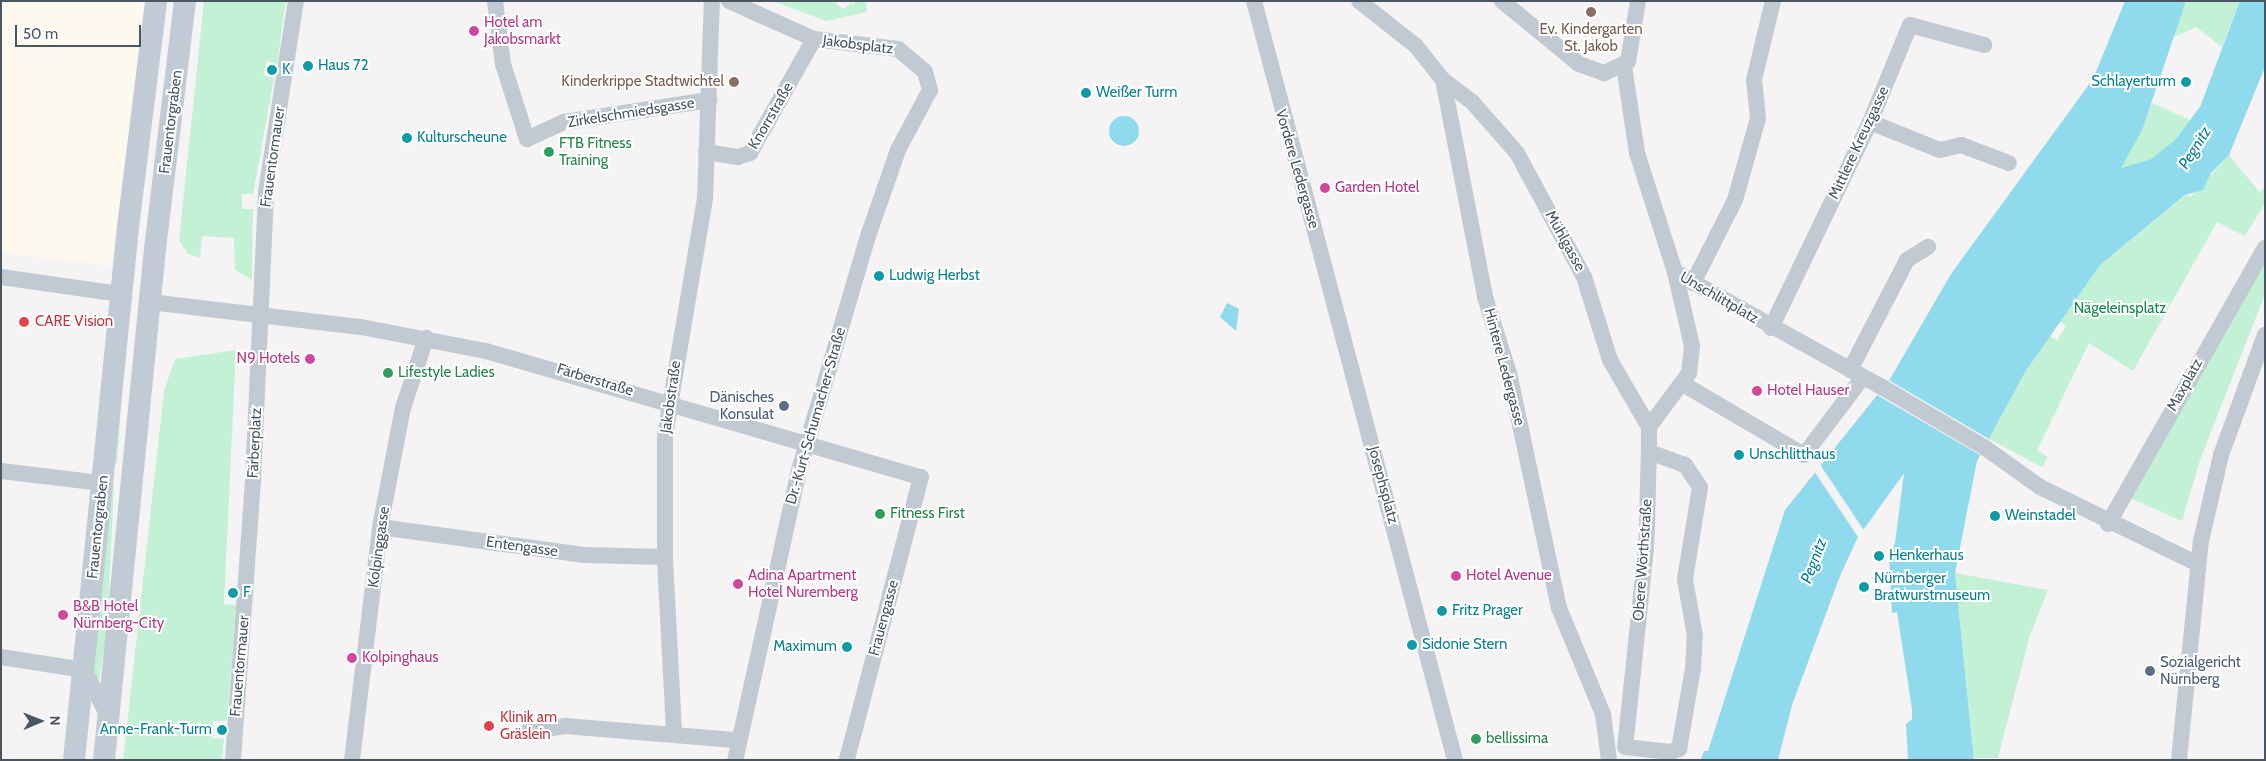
<!DOCTYPE html>
<html>
<head>
<meta charset="utf-8">
<style>
	body { margin:0 }
	#map { position:relative; width:2266px; height:761px; overflow:hidden; background:#f5f3f3; font-family:Cabin,sans-serif }
	div>[style] { position:absolute }
	.commercial>* { inset:0; background:#fdf9ef }
	.green>* { inset:0; background:#c3f1d5 }
	.water>* { inset:0; background:#90daee }
	.round { border-radius:50% }
	.pier>* { inset:0; background:#f5f3f3 }
	.street>* { height:16px; margin:-8px; padding:0 8px; transform-origin:8px; border-radius:8px; background:#c1cad2 }
	.secondary>* { height:22px; margin:-11px; padding:0 11px; transform-origin:11px; border-radius:11px; background:#c1cbd6 }
	.dots>* { width:14px; height:14px; translate:-50% -50%; box-sizing:border-box; border:2px solid #fff; border-radius:50% }
	span { translate:-50% -50%; white-space:nowrap; text-align:center; line-height:1.15; -webkit-text-stroke:4px #fff; paint-order:stroke }
	.hotel-label { font-size:15px; color:#b23c85 }
	.left { translate:0 -50%; text-align:left }
	.right { translate:-100% -50%; text-align:right }
	.education-label { font-size:15px; color:#785e54 }
	.street-label { font-size:15px; color:#4a5661 }
	.culture-label { font-size:15px; color:#0d838f }
	.leisure-label { font-size:15px; color:#27864d }
	.park-label { font-size:15px; color:#17864f }
	.health-label { font-size:15px; color:#be3a42 }
	.service-label { font-size:15px; color:#4e5e75 }
	.water-label { font-size:16px; color:#0c7c9b; font-style:italic }
	.frame { position:absolute; inset:0; border:2px solid #4a5661; pointer-events:none }
	.north { position:absolute; left:15px; top:696px; width:50px; height:50px; -webkit-text-stroke:4px #fff; paint-order:stroke; rotate:89deg; font-size:14px; font-weight:700; line-height:20px; text-align:center; color:#4a5661 }
	.north::after { content:''; display:block; margin:auto; width:18px; height:22px; background:#4a5661; clip-path:polygon(50% 0,100% 100%,50% 72%,0 100%) }
	.scale { position:absolute; left:15px; top:25px; width:126px; height:22px; box-sizing:border-box; border:2px solid #4a5661; border-top:0; padding-left:6px; font-size:15px; line-height:18px; white-space:nowrap; color:#4a5661; -webkit-text-stroke:4px #fff; paint-order:stroke }
</style>
</head>
<body>
<div id="map">
	<div class="commercial">
		<i style="clip-path:polygon(1px 1px,147px 1px,111px 266px,1px 253px)"></i>
	</div>
	<div class="green">
		<i style="clip-path:polygon(204px 1px,286px 1px,277px 64px,267px 61px,263px 75px,274px 78px,253px 194px,242px 194px,242px 209px,253px 209px,252px 280px,235px 270px,234px 238px,202px 236px,200px 258px,188px 254px,179px 240px)"></i>
		<i style="clip-path:polygon(773px 1px,834px 1px,843px 9px,852px 3px,854px 6px,854px 1px,866px 1px,867px 12px,826px 21px)"></i>
		<i style="clip-path:polygon(2186px 1px,2240px 1px,2222px 47px,2196px 27px,2172px 38px)"></i>
		<i style="clip-path:polygon(2152px 103px,2190px 120px,2175px 140px,2151px 159px,2120px 168px)"></i>
		<i style="clip-path:polygon(2229px 155px,2260px 193px,2265px 185px,2265px 203px,2245px 236px,2217px 222px,2133px 371px,2089px 343px,2037px 450px,2048px 457px,2042px 467px,1989px 439px,2025px 372px,2049px 336px,2057px 340px,2066px 326px,2059px 321px,2100px 265px,2186px 195px,2191px 197px)"></i>
		<i style="clip-path:polygon(2265px 265px,2265px 294px,2200px 460px,2182px 521px,2130px 498px,2226px 321px)"></i>
		<i style="clip-path:polygon(125px 349px,117px 463px,113px 464px)"></i>
		<i style="clip-path:polygon(236px 350px,224px 604px,236px 605px,227px 721px,213px 721px,212px 738px,224px 739px,222px 760px,123px 760px,164px 391px,175px 359px)"></i>
		<i style="clip-path:polygon(110px 485px,114px 486px,107px 629px,99px 680px,91px 669px)"></i>
		<i style="clip-path:polygon(1955px 573px,2048px 590px,2029px 638px,1998px 758px,1974px 758px)"></i>
	</div>
	<div class="water">
		<i style="clip-path:polygon(2125px 1px,2186px 1px,2142px 130px,2121px 168px,2151px 159px,2175px 140px,2190px 120px,2200px 107px,2240px 1px,2265px 1px,2265px 67px,2229px 155px,2211px 173px,2203px 190px,2185px 195px,2100px 265px,2025px 372px,1977px 461px,1955px 573px,1974px 760px,1908px 759px,1906px 724px,1912px 719px,1912px 709px,1897px 612px,1892px 613px,1889px 556px,1895px 543px,1904px 473px,1857px 539px,1840px 576px,1792px 705px,1778px 760px,1701px 760px,1704px 751px,1708px 751px,1785px 510px,1890px 379px,1951px 274px,2093px 79px)"></i>
		<i class="round" style="left:1109px;top:116px;width:30px;height:30px"></i>
		<i style="clip-path:polygon(1227px 303px,1239px 309px,1236px 331px,1220px 317px)"></i>
	</div>
	<div class="pier">
		<i style="clip-path:polygon(1887px 379px,1989px 439px,1980px 455px,1877px 395px)"></i>
		<i style="clip-path:polygon(1819px 463px,1865px 532px,1860px 540px,1814px 471px)"></i>
	</div>
	<div class="street">
		<i style="left:495px;top:1px;width:64px;rotate:82.8deg"></i>
		<i style="left:503px;top:64px;width:79px;rotate:72.3deg"></i>
		<i style="left:527px;top:139px;width:41px;rotate:-24.7deg"></i>
		<i style="left:564px;top:122px;width:147px;rotate:-8.6deg"></i>
		<i style="left:729px;top:1px;width:93px;rotate:24.1deg"></i>
		<i style="left:814px;top:39px;width:85px;rotate:6.8deg"></i>
		<i style="left:898px;top:49px;width:35px;rotate:40deg"></i>
		<i style="left:925px;top:72px;width:19px;rotate:74deg"></i>
		<i style="left:930px;top:90px;width:68px;rotate:118.1deg"></i>
		<i style="left:898px;top:150px;width:91px;rotate:109.2deg"></i>
		<i style="left:868px;top:236px;width:244px;rotate:106.4deg"></i>
		<i style="left:799px;top:470px;width:297px;rotate:102.4deg"></i>
		<i style="left:1254px;top:1px;width:785px;rotate:75.17deg"></i>
		<i style="left:1359px;top:1px;width:73px;rotate:38.3deg"></i>
		<i style="left:1416px;top:46px;width:43px;rotate:51.5deg"></i>
		<i style="left:1443px;top:80px;width:221px;rotate:79deg"></i>
		<i style="left:1485px;top:297px;width:80px;rotate:72.5deg"></i>
		<i style="left:1509px;top:373px;width:240px;rotate:78deg"></i>
		<i style="left:1559px;top:608px;width:115px;rotate:67.5deg"></i>
		<i style="left:1603px;top:714px;width:46px;rotate:82.6deg"></i>
		<i style="left:1502px;top:1px;width:99px;rotate:39.3deg"></i>
		<i style="left:1579px;top:64px;width:27px;rotate:20deg"></i>
		<i style="left:1604px;top:73px;width:26px;rotate:-25deg"></i>
		<i style="left:1628px;top:62px;width:62px;rotate:-80.7deg"></i>
		<i style="left:1624px;top:66px;width:88px;rotate:81.5deg"></i>
		<i style="left:1637px;top:153px;width:125px;rotate:72.3deg"></i>
		<i style="left:1675px;top:272px;width:76px;rotate:77.1deg"></i>
		<i style="left:1692px;top:346px;width:27px;rotate:96deg"></i>
		<i style="left:1689px;top:373px;width:67px;rotate:126.5deg"></i>
		<i style="left:1649px;top:427px;width:25px;rotate:90deg"></i>
		<i style="left:1649px;top:452px;width:32px;rotate:92deg"></i>
		<i style="left:1648px;top:484px;width:43px;rotate:91.3deg"></i>
		<i style="left:1647px;top:527px;width:21px;rotate:93deg"></i>
		<i style="left:1646px;top:548px;width:200px;rotate:96deg"></i>
		<i style="left:1625px;top:747px;width:46px;rotate:6.2deg"></i>
		<i style="left:1671px;top:752px;width:9px;rotate:-21deg"></i>
		<i style="left:1679px;top:749px;width:81px;rotate:-80.1deg"></i>
		<i style="left:1693px;top:669px;width:33px;rotate:-87deg"></i>
		<i style="left:1695px;top:636px;width:58px;rotate:-100deg"></i>
		<i style="left:1685px;top:579px;width:93px;rotate:-80.7deg"></i>
		<i style="left:1700px;top:487px;width:27px;rotate:-124deg"></i>
		<i style="left:1685px;top:465px;width:38px;rotate:-160deg"></i>
		<i style="left:1443px;top:80px;width:38px;rotate:37deg"></i>
		<i style="left:1473px;top:103px;width:67px;rotate:48.7deg"></i>
		<i style="left:1517px;top:153px;width:141px;rotate:61.6deg"></i>
		<i style="left:1584px;top:277px;width:87px;rotate:72.6deg"></i>
		<i style="left:1610px;top:360px;width:78px;rotate:59.8deg"></i>
		<i style="left:1870px;top:122px;width:75px;rotate:21.8deg"></i>
		<i style="left:1940px;top:150px;width:22px;rotate:-13deg"></i>
		<i style="left:1961px;top:145px;width:51px;rotate:20.6deg"></i>
		<i style="left:706px;top:152px;width:32px;rotate:9deg"></i>
		<i style="left:738px;top:157px;width:13px;rotate:-18deg"></i>
		<i style="left:750px;top:153px;width:131px;rotate:-60.7deg"></i>
		<i style="left:1675px;top:272px;width:237px;rotate:29.1deg"></i>
		<i style="left:1882px;top:387px;width:118px;rotate:30.5deg"></i>
		<i style="left:1984px;top:447px;width:69px;rotate:35.5deg"></i>
		<i style="left:2040px;top:487px;width:176px;rotate:26deg"></i>
		<i style="left:1px;top:277px;width:121px;rotate:8.1deg"></i>
		<i style="left:1693px;top:283px;width:93px;rotate:-63.2deg"></i>
		<i style="left:1735px;top:200px;width:85px;rotate:-74.3deg"></i>
		<i style="left:1758px;top:118px;width:38px;rotate:-96deg"></i>
		<i style="left:1754px;top:80px;width:81px;rotate:-76.5deg"></i>
		<i style="left:150px;top:302px;width:212px;rotate:6.8deg"></i>
		<i style="left:361px;top:327px;width:127px;rotate:10.9deg"></i>
		<i style="left:486px;top:351px;width:453px;rotate:16.2deg"></i>
		<i style="left:921px;top:477px;width:293px;rotate:104.7deg"></i>
		<i style="left:1771px;top:328px;width:229px;rotate:-64.3deg"></i>
		<i style="left:1870px;top:122px;width:105px;rotate:-67.6deg"></i>
		<i style="left:1910px;top:25px;width:77px;rotate:15.1deg"></i>
		<i style="left:1850px;top:370px;width:124px;rotate:-62.6deg"></i>
		<i style="left:1907px;top:260px;width:25px;rotate:-32deg"></i>
		<i style="left:1683px;top:384px;width:140px;rotate:30.4deg"></i>
		<i style="left:1804px;top:455px;width:98px;rotate:-52.9deg"></i>
		<i style="left:1px;top:471px;width:102px;rotate:6.8deg"></i>
		<i style="left:2108px;top:524px;width:318px;rotate:-60.4deg"></i>
		<i style="left:380px;top:527px;width:206px;rotate:7.8deg"></i>
		<i style="left:584px;top:555px;width:81px;rotate:1.4deg"></i>
		<i style="left:1px;top:657px;width:84px;rotate:8.9deg"></i>
		<i style="left:84px;top:670px;width:52px;rotate:62.4deg"></i>
		<i style="left:674px;top:731px;width:174px;rotate:-93deg"></i>
		<i style="left:665px;top:557px;width:122px;rotate:-90deg"></i>
		<i style="left:665px;top:435px;width:240px;rotate:-80.4deg"></i>
		<i style="left:705px;top:198px;width:197px;rotate:-88deg"></i>
		<i style="left:524px;top:733px;width:42px;rotate:-9.7deg"></i>
		<i style="left:565px;top:726px;width:173px;rotate:4.7deg"></i>
		<i style="left:233px;top:760px;width:281px;rotate:-85.9deg"></i>
		<i style="left:253px;top:480px;width:288px;rotate:-87.4deg"></i>
		<i style="left:266px;top:192px;width:193px;rotate:-81.1deg"></i>
		<i style="left:352px;top:760px;width:235px;rotate:-83.1deg"></i>
		<i style="left:380px;top:527px;width:121px;rotate:-79.1deg"></i>
		<i style="left:403px;top:408px;width:74px;rotate:-71.8deg"></i>
		<i style="left:2179px;top:760px;width:220px;rotate:-84.3deg"></i>
		<i style="left:2201px;top:541px;width:88px;rotate:-76.9deg"></i>
		<i style="left:2221px;top:455px;width:128px;rotate:-69.9deg"></i>
	</div>
	<div class="secondary">
		<i style="left:74px;top:760px;width:536px;rotate:-84.21deg"></i>
		<i style="left:128px;top:227px;width:228px;rotate:-82.9deg"></i>
		<i style="left:104px;top:760px;width:514px;rotate:-84.3deg"></i>
		<i style="left:155px;top:249px;width:250px;rotate:-83.1deg"></i>
	</div>
	<div class="dots">
		<i style="left:1591px;top:12px;background:#8d6e63"></i>
		<i style="left:474px;top:31px;background:#d1479c"></i>
		<i style="left:308px;top:66px;background:#0f9aa8"></i>
		<i style="left:272px;top:70px;background:#0f9aa8"></i>
		<i style="left:734px;top:82px;background:#8d6e63"></i>
		<i style="left:2186px;top:82px;background:#0f9aa8"></i>
		<i style="left:1086px;top:93px;background:#0f9aa8"></i>
		<i style="left:407px;top:138px;background:#0f9aa8"></i>
		<i style="left:549px;top:152px;background:#2e9e5b"></i>
		<i style="left:1325px;top:188px;background:#d1479c"></i>
		<i style="left:879px;top:276px;background:#0f9aa8"></i>
		<i style="left:24px;top:322px;background:#e0444e"></i>
		<i style="left:310px;top:359px;background:#d1479c"></i>
		<i style="left:388px;top:373px;background:#2e9e5b"></i>
		<i style="left:1757px;top:391px;background:#d1479c"></i>
		<i style="left:784px;top:406px;background:#5c6f8a"></i>
		<i style="left:1739px;top:455px;background:#0f9aa8"></i>
		<i style="left:880px;top:514px;background:#2e9e5b"></i>
		<i style="left:1995px;top:516px;background:#0f9aa8"></i>
		<i style="left:1879px;top:556px;background:#0f9aa8"></i>
		<i style="left:1456px;top:576px;background:#d1479c"></i>
		<i style="left:738px;top:584px;background:#d1479c"></i>
		<i style="left:1864px;top:587px;background:#0f9aa8"></i>
		<i style="left:233px;top:593px;background:#0f9aa8"></i>
		<i style="left:1442px;top:611px;background:#0f9aa8"></i>
		<i style="left:63px;top:615px;background:#d1479c"></i>
		<i style="left:1412px;top:645px;background:#0f9aa8"></i>
		<i style="left:847px;top:647px;background:#0f9aa8"></i>
		<i style="left:352px;top:658px;background:#d1479c"></i>
		<i style="left:2150px;top:671px;background:#5c6f8a"></i>
		<i style="left:489px;top:726px;background:#e0444e"></i>
		<i style="left:222px;top:730px;background:#0f9aa8"></i>
		<i style="left:1476px;top:739px;background:#2e9e5b"></i>
	</div>
	<div class="hotel-label">
		<span class="left" style="left:484px;top:31px">Hotel am<br>Jakobsmarkt</span>
		<span class="left" style="left:1335px;top:188px">Garden Hotel</span>
		<span class="right" style="left:300px;top:359px">N9 Hotels</span>
		<span class="left" style="left:1767px;top:391px">Hotel Hauser</span>
		<span class="left" style="left:748px;top:584px">Adina Apartment<br>Hotel Nuremberg</span>
		<span class="left" style="left:1466px;top:576px">Hotel Avenue</span>
		<span class="left" style="left:73px;top:615px">B&amp;B Hotel<br>Nürnberg-City</span>
		<span class="left" style="left:362px;top:658px">Kolpinghaus</span>
	</div>
	<div class="education-label">
		<span style="left:1591px;top:38px">Ev. Kindergarten<br>St. Jakob</span>
		<span class="right" style="left:724px;top:82px">Kinderkrippe Stadtwichtel</span>
	</div>
	<div class="street-label">
		<span style="left:858px;top:45px;rotate:7deg">Jakobsplatz</span>
		<span style="left:631px;top:113px;rotate:-9deg">Zirkelschmiedsgasse</span>
		<span style="left:771px;top:116px;rotate:-60deg">Knorrstraße</span>
		<span style="left:171px;top:122px;rotate:-83deg">Frauentorgraben</span>
		<span style="left:1859px;top:143px;rotate:-65deg">Mittlere Kreuzgasse</span>
		<span style="left:273px;top:157px;rotate:-82deg">Frauentormauer</span>
		<span style="left:1297px;top:169px;rotate:74deg">Vordere Ledergasse</span>
		<span style="left:1565px;top:241px;rotate:61deg">Mühlgasse</span>
		<span style="left:1719px;top:298px;rotate:30deg">Unschlittplatz</span>
		<span style="left:1504px;top:367px;rotate:75deg">Hintere Ledergasse</span>
		<span style="left:595px;top:380px;rotate:17deg">Färberstraße</span>
		<span style="left:2185px;top:385px;rotate:-61deg">Maxplatz</span>
		<span style="left:671px;top:397px;rotate:-82deg">Jakobstraße</span>
		<span style="left:816px;top:416px;rotate:-74deg">Dr.-Kurt-Schumacher-Straße</span>
		<span style="left:255px;top:443px;rotate:-87deg">Färberplatz</span>
		<span style="left:1383px;top:485px;rotate:75deg">Josephsplatz</span>
		<span style="left:98px;top:527px;rotate:-84deg">Frauentorgraben</span>
		<span style="left:379px;top:547px;rotate:-82deg">Kolpinggasse</span>
		<span style="left:522px;top:547px;rotate:8deg">Entengasse</span>
		<span style="left:1643px;top:560px;rotate:-86deg">Obere Wörthstraße</span>
		<span style="left:884px;top:618px;rotate:-75deg">Frauengasse</span>
		<span style="left:240px;top:666px;rotate:-85deg">Frauentormauer</span>
	</div>
	<div class="culture-label">
		<span class="left" style="left:318px;top:66px">Haus 72</span>
		<span class="left" style="left:282px;top:70px">K</span>
		<span class="right" style="left:2176px;top:82px">Schlayerturm</span>
		<span class="left" style="left:1096px;top:93px">Weißer Turm</span>
		<span class="left" style="left:417px;top:138px">Kulturscheune</span>
		<span class="left" style="left:889px;top:276px">Ludwig Herbst</span>
		<span class="left" style="left:1749px;top:455px">Unschlitthaus</span>
		<span class="left" style="left:2005px;top:516px">Weinstadel</span>
		<span class="left" style="left:1889px;top:556px">Henkerhaus</span>
		<span class="left" style="left:1874px;top:587px">Nürnberger<br>Bratwurstmuseum</span>
		<span class="left" style="left:243px;top:593px">F</span>
		<span class="left" style="left:1452px;top:611px">Fritz Prager</span>
		<span class="left" style="left:1422px;top:645px">Sidonie Stern</span>
		<span class="right" style="left:837px;top:647px">Maximum</span>
		<span class="right" style="left:212px;top:730px">Anne-Frank-Turm</span>
	</div>
	<div class="leisure-label">
		<span class="left" style="left:559px;top:152px">FTB Fitness<br>Training</span>
		<span class="left" style="left:398px;top:373px">Lifestyle Ladies</span>
		<span class="left" style="left:890px;top:514px">Fitness First</span>
		<span class="left" style="left:1486px;top:739px">bellissima</span>
	</div>
	<div class="park-label">
		<span style="left:2120px;top:309px">Nägeleinsplatz</span>
	</div>
	<div class="health-label">
		<span class="left" style="left:35px;top:322px">CARE Vision</span>
		<span class="left" style="left:500px;top:726px">Klinik am<br>Gräslein</span>
	</div>
	<div class="service-label">
		<span class="right" style="left:774px;top:406px">Dänisches<br>Konsulat</span>
		<span class="left" style="left:2160px;top:671px">Sozialgericht<br>Nürnberg</span>
	</div>
	<div class="water-label">
		<span style="left:2195px;top:148px;rotate:-58deg">Pegnitz</span>
		<span style="left:1814px;top:561px;rotate:-69deg">Pegnitz</span>
	</div>
	<div class="frame"></div>
	<div class="north">N</div>
	<div class="scale">50 m</div>
</div>
</body>
</html>
